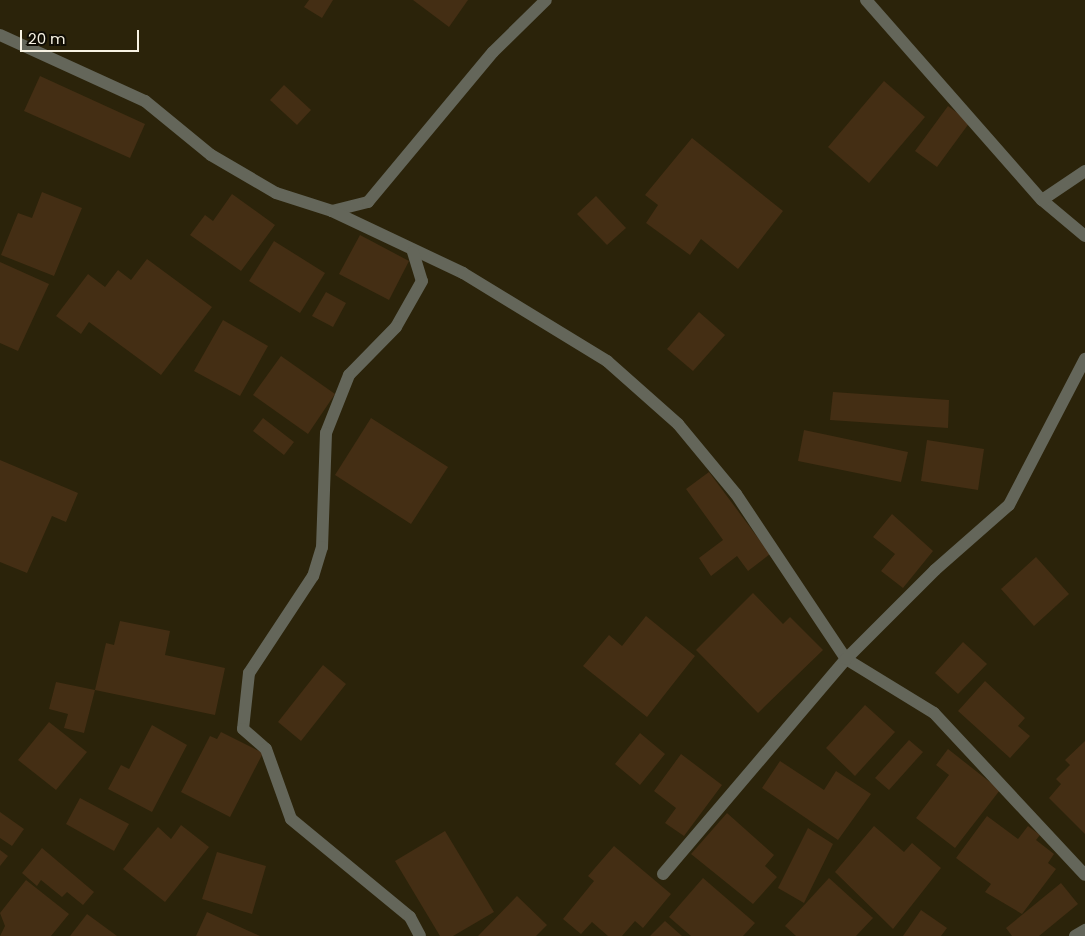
<!DOCTYPE html>
<html>
<head>
<meta charset="utf-8">
<style>
	body { margin:0 }
	#map { position:relative; width:1085px; height:936px; overflow:hidden; background:#2b230a; font-family:Poppins,sans-serif }
	div>[style] { position:absolute }
	.building>* { inset:0; background:#442e14 }
	.minor>* { height:12px; margin:-6px; padding:0 6px; transform-origin:6px; border-radius:6px; background:#64665a }
	span { translate:-50% -50%; white-space:nowrap; text-align:center; line-height:1.15; -webkit-text-stroke:4.5px #100d04; paint-order:stroke }
	.scale { position:absolute; left:20px; top:30px; width:119px; height:22px; box-sizing:border-box; border:2px solid #f7f2e3; border-top:0; padding-left:6px; font-size:15px; line-height:18px; white-space:nowrap; color:#f7f2e3; -webkit-text-stroke:4px #100d04; paint-order:stroke }
</style>
</head>
<body>
<div id="map">
	<div class="building">
		<i style="clip-path:polygon(309px 0,333px 0,322px 18px,304px 7px)"></i>
		<i style="clip-path:polygon(413px 0,468px 0,449px 27px)"></i>
		<i style="clip-path:polygon(40px 76px,145px 124px,130px 158px,24px 111px)"></i>
		<i style="clip-path:polygon(884px 81px,925px 117px,869px 183px,828px 147px)"></i>
		<i style="clip-path:polygon(284px 85px,311px 110px,297px 125px,270px 100px)"></i>
		<i style="clip-path:polygon(948px 106px,970px 122px,937px 167px,915px 151px)"></i>
		<i style="clip-path:polygon(692px 138px,783px 211px,738px 269px,701px 239px,690px 255px,646px 223px,658px 205px,645px 195px)"></i>
		<i style="clip-path:polygon(42px 192px,82px 208px,54px 276px,1px 255px,18px 213px,32px 218px)"></i>
		<i style="clip-path:polygon(232px 194px,275px 225px,241px 271px,190px 235px,205px 215px,213px 221px)"></i>
		<i style="clip-path:polygon(596px 196px,626px 228px,607px 245px,577px 214px)"></i>
		<i style="clip-path:polygon(360px 235px,409px 261px,389px 300px,339px 274px)"></i>
		<i style="clip-path:polygon(274px 241px,325px 273px,300px 313px,249px 281px)"></i>
		<i style="clip-path:polygon(147px 259px,212px 307px,161px 375px,89px 322px,81px 334px,56px 316px,88px 274px,105px 287px,118px 270px,131px 280px)"></i>
		<i style="clip-path:polygon(0 262px,49px 284px,18px 351px,0 343px)"></i>
		<i style="clip-path:polygon(326px 292px,346px 303px,333px 327px,312px 316px)"></i>
		<i style="clip-path:polygon(699px 312px,725px 335px,693px 371px,667px 349px)"></i>
		<i style="clip-path:polygon(223px 320px,268px 346px,240px 396px,194px 371px)"></i>
		<i style="clip-path:polygon(281px 356px,335px 394px,308px 434px,253px 395px)"></i>
		<i style="clip-path:polygon(833px 392px,949px 400px,948px 428px,830px 420px)"></i>
		<i style="clip-path:polygon(263px 418px,294px 442px,284px 455px,253px 431px)"></i>
		<i style="clip-path:polygon(371px 418px,448px 467px,411px 524px,335px 475px)"></i>
		<i style="clip-path:polygon(804px 430px,908px 452px,901px 482px,798px 461px)"></i>
		<i style="clip-path:polygon(927px 440px,984px 449px,978px 490px,921px 481px)"></i>
		<i style="clip-path:polygon(0 460px,78px 493px,66px 522px,52px 516px,27px 573px,0 562px)"></i>
		<i style="clip-path:polygon(709px 472px,770px 554px,748px 571px,737px 556px,711px 576px,699px 558px,723px 540px,686px 489px)"></i>
		<i style="clip-path:polygon(892px 514px,933px 551px,903px 588px,881px 571px,895px 554px,873px 537px)"></i>
		<i style="clip-path:polygon(1036px 557px,1069px 594px,1034px 626px,1001px 589px)"></i>
		<i style="clip-path:polygon(753px 593px,783px 624px,790px 617px,823px 650px,758px 713px,696px 650px)"></i>
		<i style="clip-path:polygon(646px 616px,695px 656px,647px 717px,583px 666px,609px 635px,622px 646px)"></i>
		<i style="clip-path:polygon(120px 621px,170px 631px,165px 655px,225px 668px,215px 715px,95px 690px,84px 733px,64px 728px,68px 714px,49px 709px,56px 682px,95px 690px,106px 643px,114px 645px)"></i>
		<i style="clip-path:polygon(963px 642px,987px 664px,958px 694px,935px 673px)"></i>
		<i style="clip-path:polygon(323px 665px,346px 684px,301px 741px,278px 722px)"></i>
		<i style="clip-path:polygon(985px 681px,1025px 718px,1018px 726px,1030px 736px,1010px 758px,958px 711px)"></i>
		<i style="clip-path:polygon(865px 705px,895px 732px,855px 776px,826px 748px)"></i>
		<i style="clip-path:polygon(49px 722px,87px 752px,56px 790px,18px 760px)"></i>
		<i style="clip-path:polygon(152px 725px,187px 745px,152px 812px,108px 789px,121px 765px,129px 769px)"></i>
		<i style="clip-path:polygon(221px 732px,263px 753px,230px 817px,181px 792px,210px 736px,217px 739px)"></i>
		<i style="clip-path:polygon(640px 733px,665px 754px,640px 785px,615px 764px)"></i>
		<i style="clip-path:polygon(909px 740px,923px 752px,889px 790px,875px 778px)"></i>
		<i style="clip-path:polygon(1085px 741px,1085px 834px,1049px 798px,1061px 784px,1056px 779px,1070px 765px,1065px 760px)"></i>
		<i style="clip-path:polygon(948px 749px,1000px 790px,955px 848px,916px 818px,949px 775px,936px 765px)"></i>
		<i style="clip-path:polygon(681px 754px,722px 785px,684px 836px,665px 823px,676px 808px,654px 791px)"></i>
		<i style="clip-path:polygon(780px 761px,824px 790px,836px 771px,871px 794px,838px 840px,762px 788px)"></i>
		<i style="clip-path:polygon(80px 798px,129px 824px,114px 851px,66px 824px)"></i>
		<i style="clip-path:polygon(0 812px,24px 829px,12px 846px,0 838px)"></i>
		<i style="clip-path:polygon(727px 813px,774px 855px,765px 866px,777px 877px,753px 904px,691px 854px)"></i>
		<i style="clip-path:polygon(987px 816px,1018px 839px,1028px 826px,1040px 835px,1036px 840px,1054px 854px,1048px 863px,1056px 869px,1022px 914px,985px 892px,991px 884px,956px 858px)"></i>
		<i style="clip-path:polygon(181px 825px,209px 847px,165px 902px,123px 869px,158px 827px,171px 839px)"></i>
		<i style="clip-path:polygon(874px 826px,904px 852px,912px 843px,941px 868px,893px 929px,835px 872px)"></i>
		<i style="clip-path:polygon(808px 828px,833px 844px,804px 903px,778px 888px)"></i>
		<i style="clip-path:polygon(445px 831px,494px 912px,453px 936px,440px 936px,395px 861px)"></i>
		<i style="clip-path:polygon(614px 846px,671px 894px,643px 928px,635px 921px,622px 936px,608px 936px,592px 922px,581px 934px,563px 919px,594px 881px,588px 876px)"></i>
		<i style="clip-path:polygon(42px 848px,94px 892px,83px 905px,67px 892px,62px 897px,41px 880px,37px 886px,22px 873px)"></i>
		<i style="clip-path:polygon(0 850px,8px 856px,0 866px)"></i>
		<i style="clip-path:polygon(217px 852px,266px 866px,252px 914px,202px 899px)"></i>
		<i style="clip-path:polygon(703px 878px,755px 923px,743px 936px,691px 936px,669px 917px)"></i>
		<i style="clip-path:polygon(829px 878px,873px 918px,856px 936px,796px 936px,785px 926px)"></i>
		<i style="clip-path:polygon(26px 880px,69px 914px,51px 936px,0 936px,5px 926px,0 913px)"></i>
		<i style="clip-path:polygon(1061px 883px,1078px 904px,1039px 936px,1012px 936px,1006px 928px)"></i>
		<i style="clip-path:polygon(517px 896px,547px 925px,536px 936px,478px 936px)"></i>
		<i style="clip-path:polygon(921px 910px,947px 928px,941px 936px,903px 936px)"></i>
		<i style="clip-path:polygon(207px 912px,260px 936px,196px 936px)"></i>
		<i style="clip-path:polygon(87px 914px,117px 936px,70px 936px)"></i>
		<i style="clip-path:polygon(665px 921px,682px 936px,650px 936px)"></i>
	</div>
	<div class="minor">
		<i style="left:866px;top:0;width:266px;rotate:48.7deg"></i>
		<i style="left:1042px;top:200px;width:56px;rotate:39.9deg"></i>
		<i style="left:0;top:35px;width:159px;rotate:24.5deg"></i>
		<i style="left:145px;top:101px;width:85px;rotate:39.3deg"></i>
		<i style="left:211px;top:155px;width:75px;rotate:30.3deg"></i>
		<i style="left:276px;top:193px;width:59px;rotate:17.8deg"></i>
		<i style="left:332px;top:211px;width:37px;rotate:-14deg"></i>
		<i style="left:368px;top:202px;width:195px;rotate:-50.2deg"></i>
		<i style="left:493px;top:52px;width:74px;rotate:-44.5deg"></i>
		<i style="left:1042px;top:200px;width:52px;rotate:-34deg"></i>
		<i style="left:332px;top:211px;width:145px;rotate:25.3deg"></i>
		<i style="left:463px;top:273px;width:169px;rotate:31.4deg"></i>
		<i style="left:607px;top:361px;width:95px;rotate:41.6deg"></i>
		<i style="left:678px;top:424px;width:91px;rotate:50.4deg"></i>
		<i style="left:736px;top:494px;width:198px;rotate:56.3deg"></i>
		<i style="left:846px;top:659px;width:103px;rotate:31.5deg"></i>
		<i style="left:934px;top:713px;width:221px;rotate:47deg"></i>
		<i style="left:413px;top:252px;width:30px;rotate:73deg"></i>
		<i style="left:422px;top:281px;width:53px;rotate:119.5deg"></i>
		<i style="left:396px;top:327px;width:67px;rotate:134.4deg"></i>
		<i style="left:349px;top:375px;width:62px;rotate:111.6deg"></i>
		<i style="left:326px;top:433px;width:114px;rotate:92deg"></i>
		<i style="left:322px;top:547px;width:30px;rotate:107deg"></i>
		<i style="left:313px;top:576px;width:116px;rotate:123.4deg"></i>
		<i style="left:249px;top:673px;width:56px;rotate:96.1deg"></i>
		<i style="left:243px;top:729px;width:30px;rotate:41deg"></i>
		<i style="left:266px;top:749px;width:74px;rotate:70.3deg"></i>
		<i style="left:291px;top:819px;width:154px;rotate:39.5deg"></i>
		<i style="left:410px;top:917px;width:21px;rotate:62deg"></i>
		<i style="left:663px;top:874px;width:282px;rotate:-49.6deg"></i>
		<i style="left:846px;top:659px;width:126px;rotate:-45deg"></i>
		<i style="left:935px;top:570px;width:98px;rotate:-41.3deg"></i>
		<i style="left:1009px;top:505px;width:165px;rotate:-62.5deg"></i>
		<i style="left:1075px;top:936px;width:12px;rotate:-31deg"></i>
	</div>
	<div class="scale">20 m</div>
</div>
</body>
</html>
